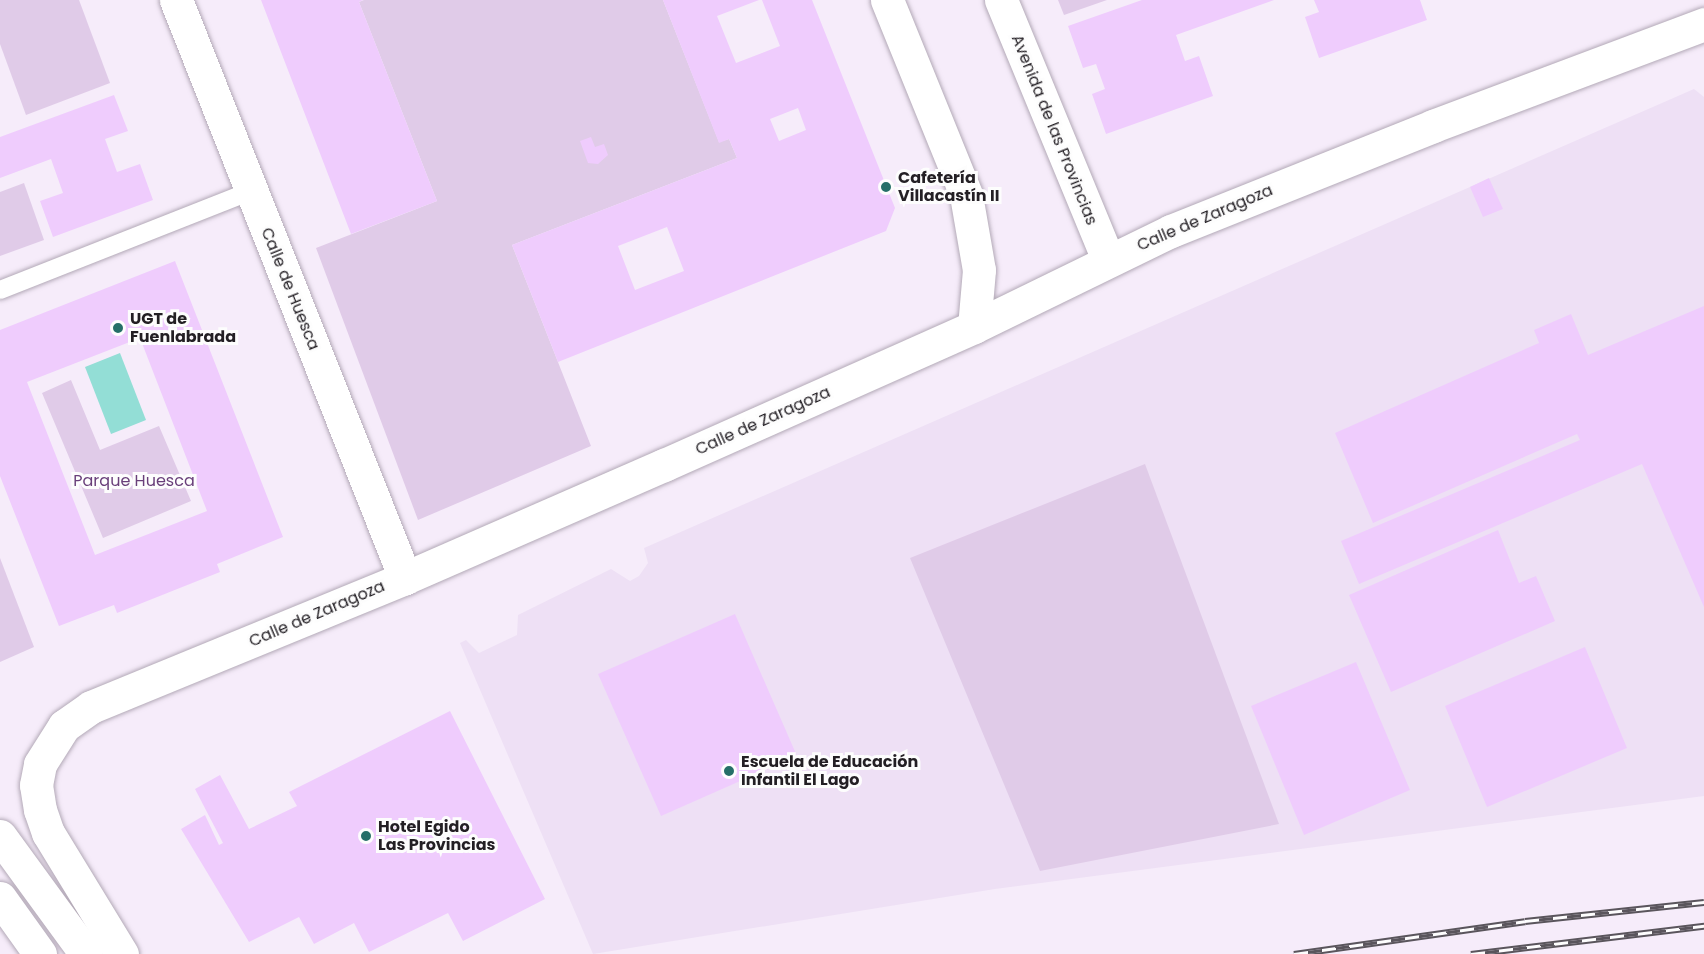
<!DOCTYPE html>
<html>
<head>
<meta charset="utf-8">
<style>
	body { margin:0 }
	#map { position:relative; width:1704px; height:954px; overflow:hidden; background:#f6ecfa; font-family:Poppins,sans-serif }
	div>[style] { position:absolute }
	.built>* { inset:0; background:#eee0f5 }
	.green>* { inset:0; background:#e0cbe8 }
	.water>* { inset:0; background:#93ded6 }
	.building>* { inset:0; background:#efccfd }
	.roads { filter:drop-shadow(0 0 2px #b3a9b7) drop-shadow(0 0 2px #b3a9b7) }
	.lane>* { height:18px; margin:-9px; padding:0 9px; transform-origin:9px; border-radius:9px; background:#fff }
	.street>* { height:33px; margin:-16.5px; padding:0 16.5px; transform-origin:16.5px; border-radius:16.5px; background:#fff }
	.secondary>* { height:33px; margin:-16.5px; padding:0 16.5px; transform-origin:16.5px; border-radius:16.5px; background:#fff }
	.primary>* { height:33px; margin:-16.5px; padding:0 16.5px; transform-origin:16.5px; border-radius:16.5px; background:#fff }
	.rail>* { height:7px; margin-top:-3.5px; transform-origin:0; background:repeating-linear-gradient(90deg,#fdfdfd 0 14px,#5a555c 0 28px); box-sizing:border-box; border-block:2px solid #5a555c }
	.dots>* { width:16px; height:16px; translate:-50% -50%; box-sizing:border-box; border:3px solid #fdfdfd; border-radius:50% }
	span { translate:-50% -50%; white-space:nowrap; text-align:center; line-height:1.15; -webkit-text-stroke:6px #fdfdfd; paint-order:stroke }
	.street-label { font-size:16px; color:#231f24 }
	.poi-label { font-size:16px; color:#231f24; font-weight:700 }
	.left { translate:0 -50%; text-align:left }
	.park-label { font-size:16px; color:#693f7a }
</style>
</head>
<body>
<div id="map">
	<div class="built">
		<i style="clip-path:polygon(1694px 89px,1704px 97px,1704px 796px,995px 889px,593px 954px,460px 643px,466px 640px,479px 653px,517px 635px,518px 615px,611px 569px,630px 581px,639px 576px,648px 563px,644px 548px)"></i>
	</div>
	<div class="green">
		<i style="clip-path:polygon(0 0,79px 0,110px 83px,26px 115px,0 44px)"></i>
		<i style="clip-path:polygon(364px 0,663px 0,719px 142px,729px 139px,737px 158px,512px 245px,591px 446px,418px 520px,316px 248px,437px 201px,359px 2px)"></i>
		<i style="clip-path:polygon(1058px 0,1107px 0,1064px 15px)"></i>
		<i style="clip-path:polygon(24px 183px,44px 240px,0 256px,0 192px)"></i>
		<i style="clip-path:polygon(71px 380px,100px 450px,159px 426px,191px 501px,103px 538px,42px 393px)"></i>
		<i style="clip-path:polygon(1145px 464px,1279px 824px,1040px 871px,910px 558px)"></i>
		<i style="clip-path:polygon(0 558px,34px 647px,0 662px)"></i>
	</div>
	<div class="water">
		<i style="clip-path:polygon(120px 353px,146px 420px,111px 434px,85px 367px)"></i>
	</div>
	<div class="building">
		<i style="clip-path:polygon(261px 0,363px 0,359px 2px,437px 201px,351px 234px)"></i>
		<i style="clip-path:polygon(evenodd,663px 0,759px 0,717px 16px,736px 63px,780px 46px,762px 0,812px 0,895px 208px,886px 231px,558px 362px,512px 245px,737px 158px,729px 139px,719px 143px,663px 0,798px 108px,806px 130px,779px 141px,770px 119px,798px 108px,663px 0,667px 227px,684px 271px,635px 290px,618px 246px,667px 227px)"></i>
		<i style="clip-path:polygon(1142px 0,1274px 0,1176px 35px,1185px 61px,1199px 56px,1213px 96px,1106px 134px,1092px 94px,1105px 89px,1096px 64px,1083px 68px,1068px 26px)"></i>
		<i style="clip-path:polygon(1314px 0,1420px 0,1427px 20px,1319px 58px,1305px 17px,1319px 12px)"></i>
		<i style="clip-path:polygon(114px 95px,128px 131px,105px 139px,117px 172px,140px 164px,153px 200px,53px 237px,40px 201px,63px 193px,51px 159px,0 178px,0 137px)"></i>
		<i style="clip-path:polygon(591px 137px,595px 147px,604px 144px,608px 155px,598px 164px,588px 163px,580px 141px)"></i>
		<i style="clip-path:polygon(1489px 178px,1503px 209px,1483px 217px,1470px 187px)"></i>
		<i style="clip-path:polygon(evenodd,175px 261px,283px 537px,217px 564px,220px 572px,117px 613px,114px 605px,59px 626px,0 476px,0 330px,175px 261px,140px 338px,207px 511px,95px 555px,27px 382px,140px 338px)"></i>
		<i style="clip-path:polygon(1704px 306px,1704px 607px,1642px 464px,1359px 584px,1341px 541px,1580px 440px,1577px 434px,1373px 523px,1335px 433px,1539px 343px,1534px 330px,1571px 314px,1588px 355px)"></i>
		<i style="clip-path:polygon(1498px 530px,1519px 583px,1536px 576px,1555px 621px,1391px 692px,1349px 595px)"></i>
		<i style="clip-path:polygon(735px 614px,797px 756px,661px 816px,598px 674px)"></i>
		<i style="clip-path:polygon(1585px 647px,1627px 748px,1487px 807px,1445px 706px)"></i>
		<i style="clip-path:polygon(1356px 662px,1410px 790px,1304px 835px,1251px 706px)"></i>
		<i style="clip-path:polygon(450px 711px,545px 899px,463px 941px,448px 913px,369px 952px,354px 923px,314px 944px,299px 917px,249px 942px,181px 829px,205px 815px,219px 845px,223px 843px,195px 789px,220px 775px,249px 829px,297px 806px,289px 792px)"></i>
	</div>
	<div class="roads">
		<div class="lane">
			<i style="left:0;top:290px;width:270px;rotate:-21.5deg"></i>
		</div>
		<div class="street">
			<i style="left:176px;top:0;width:622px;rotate:68.39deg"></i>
			<i style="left:122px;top:954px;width:142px;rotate:-121.4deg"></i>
			<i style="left:48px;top:833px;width:24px;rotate:-109deg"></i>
			<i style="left:40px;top:810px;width:25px;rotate:-99deg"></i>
			<i style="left:36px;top:785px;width:21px;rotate:-79deg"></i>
			<i style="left:40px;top:764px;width:45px;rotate:-57.7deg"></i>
			<i style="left:64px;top:726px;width:33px;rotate:-35deg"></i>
			<i style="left:91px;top:707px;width:339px;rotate:-22.3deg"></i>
			<i style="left:405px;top:578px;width:283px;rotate:-23.6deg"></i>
			<i style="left:664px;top:465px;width:339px;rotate:-24deg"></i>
			<i style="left:974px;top:327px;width:219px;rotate:-26deg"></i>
			<i style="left:1171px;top:231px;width:282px;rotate:-21.8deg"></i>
			<i style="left:1433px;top:126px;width:290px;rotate:-20.6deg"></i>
		</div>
		<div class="secondary">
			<i style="left:887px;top:0;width:210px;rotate:67.9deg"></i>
			<i style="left:966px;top:195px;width:76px;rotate:80.2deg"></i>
			<i style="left:979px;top:270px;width:57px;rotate:95deg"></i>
			<i style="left:1001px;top:0;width:281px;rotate:67.6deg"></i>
		</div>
		<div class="primary">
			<i style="left:0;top:836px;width:146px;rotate:53.9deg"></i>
			<i style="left:0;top:898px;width:69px;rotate:54.5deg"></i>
		</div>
	</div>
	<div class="rail">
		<i style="left:1294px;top:954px;width:233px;rotate:-8.1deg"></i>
		<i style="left:1525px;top:921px;width:180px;rotate:-6.1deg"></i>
		<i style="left:1471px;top:954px;width:235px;rotate:-6.9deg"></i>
	</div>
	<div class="dots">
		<i style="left:886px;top:187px;background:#256e68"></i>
		<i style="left:118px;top:328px;background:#256e68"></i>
		<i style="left:729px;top:771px;background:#256e68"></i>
		<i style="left:366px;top:836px;background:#256e68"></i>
	</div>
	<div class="street-label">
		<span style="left:1054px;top:130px;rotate:68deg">Avenida de las Provincias</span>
		<span style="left:1205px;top:218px;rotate:-23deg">Calle de Zaragoza</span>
		<span style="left:290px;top:289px;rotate:68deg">Calle de Huesca</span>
		<span style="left:763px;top:421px;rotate:-24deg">Calle de Zaragoza</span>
		<span style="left:317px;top:614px;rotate:-23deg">Calle de Zaragoza</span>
	</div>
	<div class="poi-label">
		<span class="left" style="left:898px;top:187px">Cafetería<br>Villacastín II</span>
		<span class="left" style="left:130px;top:328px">UGT de<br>Fuenlabrada</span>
		<span class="left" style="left:741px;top:771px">Escuela de Educación<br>Infantil El Lago</span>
		<span class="left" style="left:378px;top:836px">Hotel Egido<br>Las Provincias</span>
	</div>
	<div class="park-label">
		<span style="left:134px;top:481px">Parque Huesca</span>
	</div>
</div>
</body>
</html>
